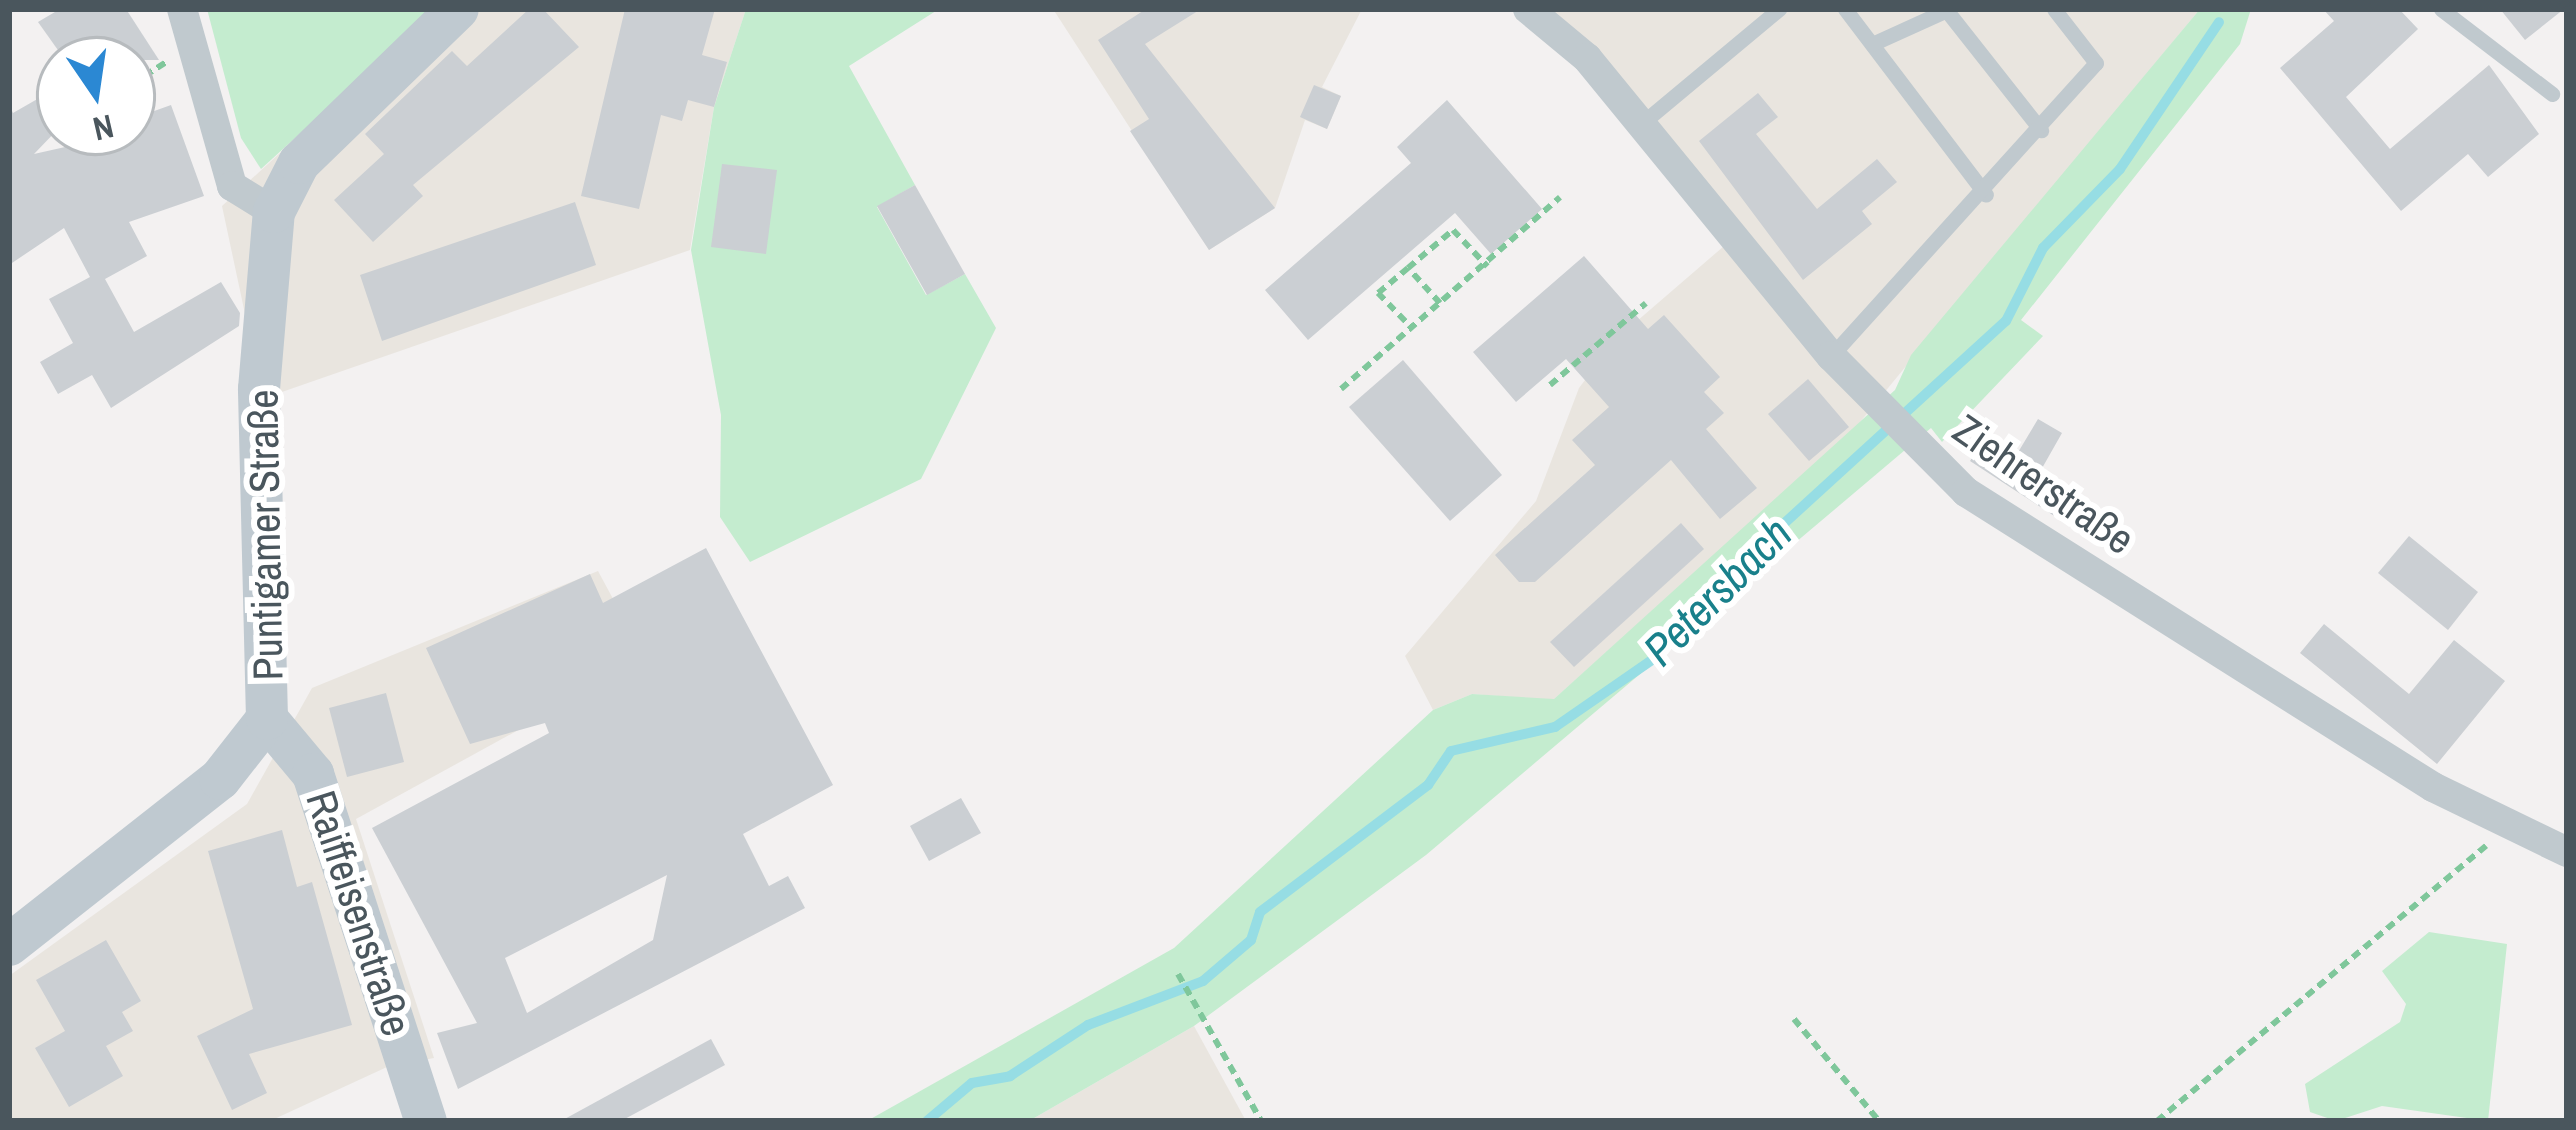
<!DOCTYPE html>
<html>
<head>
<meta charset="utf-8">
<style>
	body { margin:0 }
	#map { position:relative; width:2576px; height:1130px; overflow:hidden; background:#f3f1f1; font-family:"Archivo Narrow",sans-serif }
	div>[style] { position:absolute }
	.commercial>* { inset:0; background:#e9e5df }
	.green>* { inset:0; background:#c4eccf }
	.stream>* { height:10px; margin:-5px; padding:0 5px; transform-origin:5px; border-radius:5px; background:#96dde4 }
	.building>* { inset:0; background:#cbcfd3 }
	.path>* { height:6px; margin-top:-3px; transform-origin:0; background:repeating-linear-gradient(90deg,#7fc79b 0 9px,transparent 0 15px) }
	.lane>* { height:15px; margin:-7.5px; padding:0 7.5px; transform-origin:7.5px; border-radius:7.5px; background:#c0c9ce }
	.street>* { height:30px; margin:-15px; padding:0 15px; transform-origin:15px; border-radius:15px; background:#c0c9ce }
	.secondary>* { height:42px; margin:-21px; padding:0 21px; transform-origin:21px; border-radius:21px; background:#bfc9d0 }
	span { translate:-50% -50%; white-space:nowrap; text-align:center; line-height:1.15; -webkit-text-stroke:12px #fff; paint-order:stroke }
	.street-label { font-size:42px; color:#4a565d }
	.water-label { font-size:45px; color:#19808b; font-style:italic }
	.frame { position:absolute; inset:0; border:12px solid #4a565d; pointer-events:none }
	.north { position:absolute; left:36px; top:36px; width:120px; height:120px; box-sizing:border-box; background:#fff; border:3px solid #b7bbbe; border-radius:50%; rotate:167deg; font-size:33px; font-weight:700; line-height:48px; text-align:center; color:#4a565d }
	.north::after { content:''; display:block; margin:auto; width:42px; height:54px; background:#2b88d3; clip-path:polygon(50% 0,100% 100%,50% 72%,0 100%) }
</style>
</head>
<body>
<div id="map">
	<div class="commercial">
		<i style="clip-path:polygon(437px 9px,746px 9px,714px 107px,690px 250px,279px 393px,248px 328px,222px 206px)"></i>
		<i style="clip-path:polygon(1053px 9px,1362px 9px,1322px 87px,1341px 96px,1327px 129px,1305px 120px,1275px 208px,1209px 250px)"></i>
		<i style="clip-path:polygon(1528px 9px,2200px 9px,1851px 433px,1553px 700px,1472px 694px,1433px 710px,1405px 656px,1536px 501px,1579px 388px,1615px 340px,1731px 240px)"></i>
		<i style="clip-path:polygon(598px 571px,646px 660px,356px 819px,434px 1058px,387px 1067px,270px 1121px,9px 1121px,9px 976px,247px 804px,312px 688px)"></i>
		<i style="clip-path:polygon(1194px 1026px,1246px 1121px,1029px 1121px)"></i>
	</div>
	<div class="green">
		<i style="clip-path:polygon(207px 9px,437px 9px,261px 169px,241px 138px)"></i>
		<i style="clip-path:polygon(746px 9px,939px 9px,849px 66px,915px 185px,877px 207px,926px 295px,965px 274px,996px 328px,921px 479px,750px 562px,720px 517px,721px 415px,691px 250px,714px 107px)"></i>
		<i style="clip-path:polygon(2200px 9px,2251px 9px,2240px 44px,2021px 320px,2043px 336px,1942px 442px,1931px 428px,1426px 855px,1194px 1026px,1029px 1121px,867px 1121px,1174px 948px,1433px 710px,1472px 694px,1554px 699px,1895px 390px,1911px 355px)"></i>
		<i style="clip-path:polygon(2429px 932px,2507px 944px,2488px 1121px,2382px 1106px,2336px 1121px,2310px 1112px,2305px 1084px,2400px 1022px,2406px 1004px,2382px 971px)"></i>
	</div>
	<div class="stream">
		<i style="left:927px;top:1121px;width:59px;rotate:-40.2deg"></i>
		<i style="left:972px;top:1083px;width:39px;rotate:-10deg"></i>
		<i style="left:1010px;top:1076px;width:93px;rotate:-33.2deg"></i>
		<i style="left:1088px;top:1025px;width:123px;rotate:-20.9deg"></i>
		<i style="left:1203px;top:981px;width:63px;rotate:-40.5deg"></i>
		<i style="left:1251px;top:940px;width:29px;rotate:-72deg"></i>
		<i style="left:1260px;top:912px;width:211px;rotate:-37.1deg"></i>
		<i style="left:1428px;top:785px;width:41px;rotate:-55.9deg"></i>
		<i style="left:1451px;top:751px;width:107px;rotate:-13deg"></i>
		<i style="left:1555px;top:727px;width:126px;rotate:-34.7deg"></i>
		<i style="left:1659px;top:655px;width:50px;rotate:-57.3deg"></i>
		<i style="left:1686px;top:613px;width:433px;rotate:-42.4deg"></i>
		<i style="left:2006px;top:321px;width:82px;rotate:-63.1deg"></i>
		<i style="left:2043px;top:248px;width:110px;rotate:-45.7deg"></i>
		<i style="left:2120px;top:169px;width:177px;rotate:-56deg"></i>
	</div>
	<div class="building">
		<i style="clip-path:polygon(60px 9px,126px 9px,159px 60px,65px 60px,38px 22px)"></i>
		<i style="clip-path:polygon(529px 9px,543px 9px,579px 47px,413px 185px,423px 196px,373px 242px,334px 200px,384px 154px,365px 134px,452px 51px,467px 66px)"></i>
		<i style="clip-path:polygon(625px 9px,715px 9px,702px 55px,727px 62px,714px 107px,688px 100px,682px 121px,661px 115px,639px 209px,581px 196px)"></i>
		<i style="clip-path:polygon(1146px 9px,1201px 9px,1145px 44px,1275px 208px,1209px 250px,1130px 131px,1149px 119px,1098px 40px)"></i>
		<i style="clip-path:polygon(2323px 9px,2399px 9px,2418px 29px,2346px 97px,2390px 149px,2489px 65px,2539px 134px,2488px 177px,2468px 154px,2401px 211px,2280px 68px,2334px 21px)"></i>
		<i style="clip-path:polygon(2500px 9px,2564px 9px,2525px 40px)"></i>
		<i style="clip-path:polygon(1314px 85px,1341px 96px,1327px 129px,1300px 117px)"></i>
		<i style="clip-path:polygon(60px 86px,60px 127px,34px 154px,132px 132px,132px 119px,171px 105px,204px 196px,129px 222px,147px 256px,105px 279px,134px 332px,221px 282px,240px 313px,239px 326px,111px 408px,92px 375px,58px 394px,40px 362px,73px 343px,49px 299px,90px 277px,64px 228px,9px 265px,9px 105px,13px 113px)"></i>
		<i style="clip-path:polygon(1758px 93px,1778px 117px,1756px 134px,1817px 209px,1877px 159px,1897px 182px,1862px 211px,1872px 224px,1803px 280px,1699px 141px)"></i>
		<i style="clip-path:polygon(1447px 100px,1542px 209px,1491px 254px,1455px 213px,1308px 340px,1265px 290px,1411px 163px,1397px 147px)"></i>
		<i style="clip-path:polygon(722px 164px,777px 170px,766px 254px,711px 247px)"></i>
		<i style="clip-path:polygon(915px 185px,965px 274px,927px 295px,877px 206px)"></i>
		<i style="clip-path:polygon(575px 202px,596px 265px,382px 341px,360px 275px)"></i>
		<i style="clip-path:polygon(1584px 256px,1648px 329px,1664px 315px,1720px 377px,1704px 392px,1724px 413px,1706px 429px,1757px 488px,1720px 519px,1671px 460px,1535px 582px,1519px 582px,1495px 555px,1595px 465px,1572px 440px,1609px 407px,1566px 359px,1516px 402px,1473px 352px)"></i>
		<i style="clip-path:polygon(1403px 360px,1502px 475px,1450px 521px,1349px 407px)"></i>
		<i style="clip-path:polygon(1808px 379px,1849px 427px,1809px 461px,1768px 414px)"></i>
		<i style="clip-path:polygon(2038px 419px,2062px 433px,2041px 470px,2082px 497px,2065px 523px,1970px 461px,1987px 435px,2017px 454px)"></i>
		<i style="clip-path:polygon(1681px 523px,1704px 549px,1574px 667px,1550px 642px)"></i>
		<i style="clip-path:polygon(2409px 536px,2478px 592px,2448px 630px,2378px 573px)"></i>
		<i style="clip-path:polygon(evenodd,706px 548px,833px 785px,743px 834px,769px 886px,788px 876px,805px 908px,458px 1089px,437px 1033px,477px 1023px,372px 828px,549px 733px,545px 723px,470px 744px,426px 648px,590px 574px,603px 603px,706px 548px,667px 875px,653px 940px,527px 1013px,505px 958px,667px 875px)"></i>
		<i style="clip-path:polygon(2324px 624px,2409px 694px,2454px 640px,2505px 681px,2437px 764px,2300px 653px)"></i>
		<i style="clip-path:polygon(386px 693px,404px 762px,347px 777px,329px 708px)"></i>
		<i style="clip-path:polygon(961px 798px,981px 833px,929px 861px,910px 826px)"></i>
		<i style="clip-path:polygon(282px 830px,297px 887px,312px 882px,352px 1025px,249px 1054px,267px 1093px,232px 1110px,197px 1036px,253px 1009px,208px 851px)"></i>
		<i style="clip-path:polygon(106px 940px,141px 1001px,122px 1012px,133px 1031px,106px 1046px,123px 1076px,69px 1107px,35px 1048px,65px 1031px,36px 980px)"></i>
		<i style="clip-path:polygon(711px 1039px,725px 1065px,621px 1121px,561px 1121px)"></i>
	</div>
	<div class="path">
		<i style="left:132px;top:84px;width:43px;rotate:-32.6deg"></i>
		<i style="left:1408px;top:268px;width:39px;rotate:140deg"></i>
		<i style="left:1378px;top:293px;width:47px;rotate:45.9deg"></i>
		<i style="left:1440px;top:303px;width:47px;rotate:-132.4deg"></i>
		<i style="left:1408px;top:268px;width:59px;rotate:-40.2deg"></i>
		<i style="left:1453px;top:230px;width:50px;rotate:46.6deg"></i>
		<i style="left:1550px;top:385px;width:126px;rotate:-40.5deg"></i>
		<i style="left:1341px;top:389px;width:291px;rotate:-41.2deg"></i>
		<i style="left:1178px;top:974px;width:169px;rotate:60.5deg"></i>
		<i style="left:1794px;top:1019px;width:133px;rotate:50.2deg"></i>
		<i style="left:2157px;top:1121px;width:429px;rotate:-39.9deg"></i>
	</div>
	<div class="lane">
		<i style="left:1845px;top:9px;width:233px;rotate:52.8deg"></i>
		<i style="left:2441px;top:9px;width:140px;rotate:37.4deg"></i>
		<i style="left:1947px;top:11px;width:152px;rotate:51.7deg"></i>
		<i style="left:1872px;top:44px;width:85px;rotate:-24.4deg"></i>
		<i style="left:1641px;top:124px;width:180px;rotate:-39.8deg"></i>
		<i style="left:1831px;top:356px;width:395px;rotate:-47.9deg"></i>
		<i style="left:2096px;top:63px;width:68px;rotate:-127.9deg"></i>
	</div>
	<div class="street">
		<i style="left:182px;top:9px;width:184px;rotate:74.2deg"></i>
		<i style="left:232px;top:186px;width:49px;rotate:31.8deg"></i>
		<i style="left:1528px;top:9px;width:77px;rotate:39.7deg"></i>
		<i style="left:1587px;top:58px;width:385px;rotate:50.7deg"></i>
		<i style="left:1831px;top:356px;width:192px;rotate:45.2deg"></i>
		<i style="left:1966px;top:492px;width:552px;rotate:32.28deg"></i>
		<i style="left:2433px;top:787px;width:149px;rotate:25.9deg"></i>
	</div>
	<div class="secondary">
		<i style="left:267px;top:719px;width:72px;rotate:50.1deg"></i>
		<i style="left:313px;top:774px;width:365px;rotate:72deg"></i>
		<i style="left:9px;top:945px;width:268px;rotate:-38.2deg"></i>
		<i style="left:220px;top:779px;width:76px;rotate:-51.9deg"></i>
		<i style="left:267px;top:719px;width:330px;rotate:-91.4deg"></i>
		<i style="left:259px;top:389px;width:178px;rotate:-85.2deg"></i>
		<i style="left:274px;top:212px;width:55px;rotate:-63deg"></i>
		<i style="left:299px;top:163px;width:221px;rotate:-44.1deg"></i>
	</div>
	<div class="street-label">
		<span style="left:2044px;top:484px;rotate:35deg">Ziehrerstraße</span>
		<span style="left:265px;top:535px;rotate:-91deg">Puntigamer Straße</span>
		<span style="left:359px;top:913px;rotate:72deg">Raiffeisenstraße</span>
	</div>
	<div class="water-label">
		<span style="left:1717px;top:591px;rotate:-45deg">Petersbach</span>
	</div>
	<div class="frame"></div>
	<div class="north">N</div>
</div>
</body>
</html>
